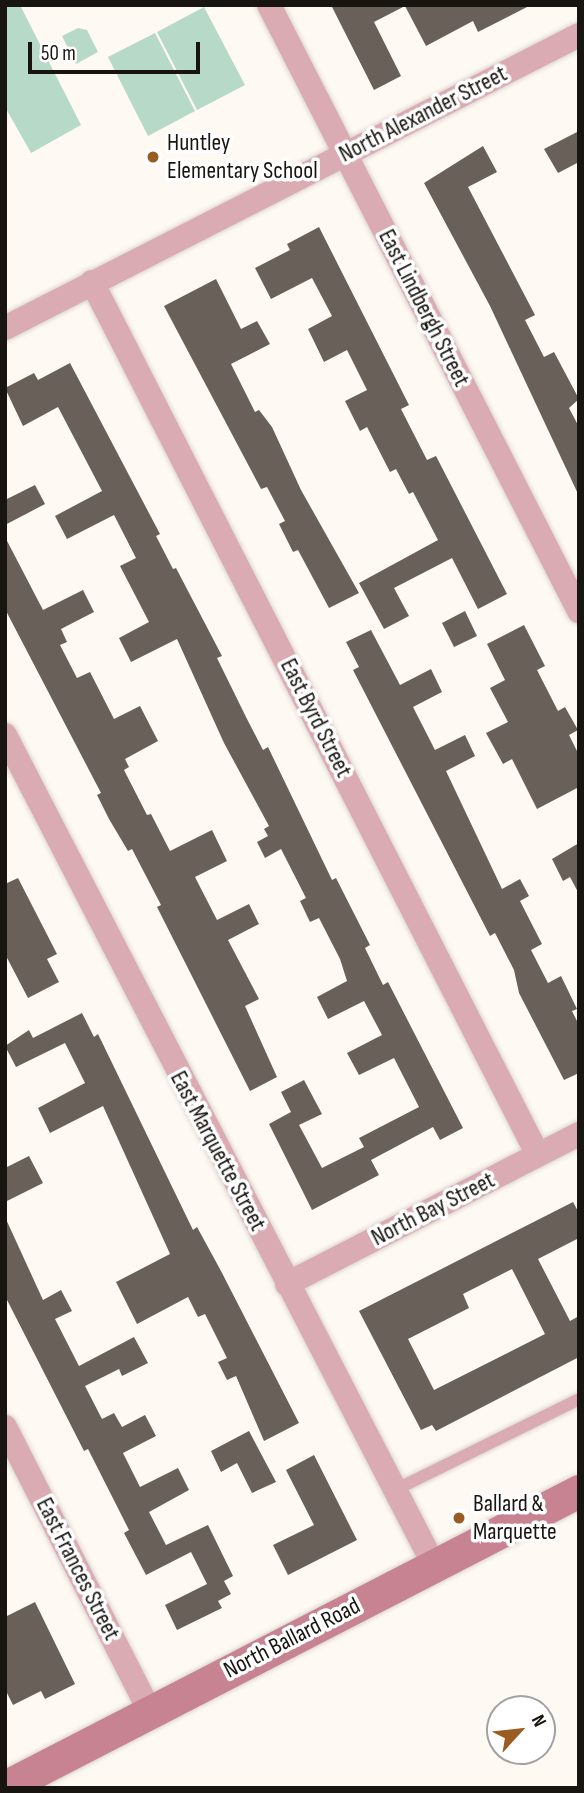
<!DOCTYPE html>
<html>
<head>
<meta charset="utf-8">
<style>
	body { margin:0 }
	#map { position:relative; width:584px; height:1793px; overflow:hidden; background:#fff9f3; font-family:"Sofia Sans Condensed",sans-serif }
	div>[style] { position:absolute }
	.green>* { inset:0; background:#b6d9c8 }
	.building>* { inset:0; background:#696159 }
	.roads { filter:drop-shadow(0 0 2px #dad5cf) drop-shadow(0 0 2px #dad5cf) }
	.service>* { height:12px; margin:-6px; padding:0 6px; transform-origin:6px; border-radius:6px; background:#dbabb4 }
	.minor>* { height:24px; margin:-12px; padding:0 12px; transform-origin:12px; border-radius:12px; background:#dbabb4 }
	.secondary>* { height:33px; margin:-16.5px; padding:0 16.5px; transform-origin:16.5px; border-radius:16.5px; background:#c88392 }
	.dots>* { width:19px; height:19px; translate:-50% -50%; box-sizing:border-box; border:4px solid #fff; border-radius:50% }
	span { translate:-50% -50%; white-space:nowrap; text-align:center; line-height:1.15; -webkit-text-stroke:7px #fff; paint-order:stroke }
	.street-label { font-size:24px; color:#181511 }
	.poi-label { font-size:24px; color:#181511 }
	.left { translate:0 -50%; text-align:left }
	.frame { position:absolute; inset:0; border:7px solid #181511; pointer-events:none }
	.north { position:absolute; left:486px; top:1695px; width:70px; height:70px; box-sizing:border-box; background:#fff; border:2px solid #a3a1a0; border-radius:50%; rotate:63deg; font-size:19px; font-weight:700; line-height:28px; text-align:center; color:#181511 }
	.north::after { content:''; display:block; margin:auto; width:24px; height:32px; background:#9a5c22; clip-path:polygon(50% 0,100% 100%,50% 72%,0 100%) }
	.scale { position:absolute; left:28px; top:42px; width:172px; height:32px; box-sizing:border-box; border:4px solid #181511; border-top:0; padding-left:9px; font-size:21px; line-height:24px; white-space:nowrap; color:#181511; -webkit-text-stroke:5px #fff; paint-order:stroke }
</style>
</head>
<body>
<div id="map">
	<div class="green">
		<i style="clip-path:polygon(5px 5px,20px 5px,81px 125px,31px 153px,5px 107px)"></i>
		<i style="clip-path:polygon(204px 7px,245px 85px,197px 110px,157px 32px)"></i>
		<i style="clip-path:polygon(78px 28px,87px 30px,98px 52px,76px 64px,62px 36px)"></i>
		<i style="clip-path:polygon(155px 33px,195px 111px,148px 136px,108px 57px)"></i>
	</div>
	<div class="building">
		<i style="clip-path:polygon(331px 5px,531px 5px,478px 32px,473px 21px,426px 46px,405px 6px,374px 22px,401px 76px,374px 90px)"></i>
		<i style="clip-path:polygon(579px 131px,579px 162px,558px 173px,544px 149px)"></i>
		<i style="clip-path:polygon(483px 146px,497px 172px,468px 187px,535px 315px,525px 320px,544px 357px,554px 352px,579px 399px,569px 408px,579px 427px,579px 496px,490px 306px,424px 183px)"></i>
		<i style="clip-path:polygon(319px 227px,409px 405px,401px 409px,427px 460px,436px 456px,507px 594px,478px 609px,452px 558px,394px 588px,409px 616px,384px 629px,359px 583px,438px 540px,413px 492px,409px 494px,396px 469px,390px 472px,367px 427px,360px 431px,345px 401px,367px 390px,347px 350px,324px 362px,308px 329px,332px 316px,312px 278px,271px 299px,255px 268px,290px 250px,287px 244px)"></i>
		<i style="clip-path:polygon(216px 279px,241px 329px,257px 321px,270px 344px,231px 364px,255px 412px,259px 410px,272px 427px,301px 490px,359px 593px,329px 608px,298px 550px,293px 552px,279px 524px,285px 521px,267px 487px,261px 489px,164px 306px)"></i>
		<i style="clip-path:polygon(70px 363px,160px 534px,156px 536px,173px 569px,176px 568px,222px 656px,217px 658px,246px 717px,263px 750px,268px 747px,332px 880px,336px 878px,370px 945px,365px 948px,383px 985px,388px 982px,463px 1128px,440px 1140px,433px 1127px,371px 1160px,379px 1175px,312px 1210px,269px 1124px,291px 1112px,281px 1092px,304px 1080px,322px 1114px,299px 1125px,322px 1168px,364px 1147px,359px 1138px,419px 1107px,394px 1058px,359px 1075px,347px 1053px,382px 1035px,364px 1001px,328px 1019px,317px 997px,347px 981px,340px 959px,319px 918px,310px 922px,300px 901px,306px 898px,281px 849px,265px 858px,257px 842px,268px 836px,264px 829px,269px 826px,224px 743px,177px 639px,131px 662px,119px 638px,149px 622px,120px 566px,136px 558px,114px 515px,67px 539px,55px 516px,102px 491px,58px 407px,23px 426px,5px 388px,34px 373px,38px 380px)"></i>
		<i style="clip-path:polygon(35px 485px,45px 504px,5px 525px,5px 500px)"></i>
		<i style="clip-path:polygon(5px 537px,43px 610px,83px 590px,94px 612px,61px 629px,67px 642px,60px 645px,77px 678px,90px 672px,114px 719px,140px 706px,158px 741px,125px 759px,129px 767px,124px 770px,147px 815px,151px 814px,170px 851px,212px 830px,227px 861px,195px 877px,217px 920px,249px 904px,259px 924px,228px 940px,259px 999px,245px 1006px,277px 1077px,250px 1091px,157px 907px,161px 905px,132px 849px,128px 851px,109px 819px,97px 795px,101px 793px,5px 609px)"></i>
		<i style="clip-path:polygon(465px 611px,477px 636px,454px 647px,442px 623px)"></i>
		<i style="clip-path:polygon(524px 625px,545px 666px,537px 670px,558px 711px,565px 707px,578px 730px,569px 735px,579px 755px,579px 787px,537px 809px,512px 759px,503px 764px,486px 733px,508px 722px,490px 688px,505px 680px,487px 644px)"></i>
		<i style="clip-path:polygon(371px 630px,400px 685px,431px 669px,442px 692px,413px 707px,435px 750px,465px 735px,475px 756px,446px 771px,502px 889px,520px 879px,529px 896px,520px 901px,542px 944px,531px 950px,548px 983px,561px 976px,577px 1009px,572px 1011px,579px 1025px,579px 1073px,564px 1080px,519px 993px,514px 970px,495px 933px,490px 936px,353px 670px,359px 667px,346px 642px)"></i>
		<i style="clip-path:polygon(579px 843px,579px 894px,570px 877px,563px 881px,552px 859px)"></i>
		<i style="clip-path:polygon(18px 878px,57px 954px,47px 959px,59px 982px,28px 998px,5px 954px,5px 884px)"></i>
		<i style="clip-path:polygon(82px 1013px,94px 1037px,98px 1034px,193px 1230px,197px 1227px,221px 1271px,299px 1423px,264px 1441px,236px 1376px,227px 1380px,218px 1362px,227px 1358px,205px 1314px,198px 1317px,188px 1297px,137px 1324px,116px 1282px,170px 1254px,103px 1106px,50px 1133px,38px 1108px,85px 1083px,65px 1043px,16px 1067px,5px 1046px,29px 1030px,33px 1038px)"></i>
		<i style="clip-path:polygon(29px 1156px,43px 1183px,5px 1202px,5px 1168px)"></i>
		<i style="clip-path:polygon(evenodd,573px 1202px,579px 1213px,579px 1238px,538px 1259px,570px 1321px,579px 1316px,579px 1357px,436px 1431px,432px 1425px,421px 1430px,359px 1311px,573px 1202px,512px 1269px,545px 1334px,434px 1390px,408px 1339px,469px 1308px,463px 1294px,512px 1269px)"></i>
		<i style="clip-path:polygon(5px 1217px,43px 1300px,61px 1290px,72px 1311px,55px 1319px,79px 1366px,134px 1337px,148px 1363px,122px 1376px,119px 1369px,85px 1386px,102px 1419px,114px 1413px,122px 1427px,145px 1415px,156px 1436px,123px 1453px,140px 1487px,178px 1468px,189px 1490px,149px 1512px,166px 1545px,208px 1525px,233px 1576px,224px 1581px,231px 1594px,218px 1601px,222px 1608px,177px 1630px,165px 1605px,207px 1584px,191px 1552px,146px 1575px,124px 1533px,129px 1530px,88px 1449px,84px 1451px,5px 1296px)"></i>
		<i style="clip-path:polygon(249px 1431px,276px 1482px,252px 1493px,237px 1463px,221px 1472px,211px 1451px)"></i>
		<i style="clip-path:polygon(314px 1455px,357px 1540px,288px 1575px,273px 1545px,314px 1525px,286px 1470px)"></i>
		<i style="clip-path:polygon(35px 1602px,75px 1684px,45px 1699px,41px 1691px,13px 1705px,5px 1689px,5px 1617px)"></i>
	</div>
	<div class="roads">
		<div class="service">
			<i style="left:395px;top:1490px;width:205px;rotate:-26.3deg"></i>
		</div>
		<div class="minor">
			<i style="left:269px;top:5px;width:681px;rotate:62.91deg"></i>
			<i style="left:92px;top:282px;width:980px;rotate:62.94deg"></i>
			<i style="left:5px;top:328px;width:644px;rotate:-27.04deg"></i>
			<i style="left:5px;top:735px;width:934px;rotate:62.67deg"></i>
			<i style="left:287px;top:1284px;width:328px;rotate:-27.2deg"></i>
			<i style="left:5px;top:1427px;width:319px;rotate:63deg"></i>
		</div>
		<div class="secondary">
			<i style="left:5px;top:1787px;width:646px;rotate:-27.28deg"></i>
		</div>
	</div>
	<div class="dots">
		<i style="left:153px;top:157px;background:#9a5c22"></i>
		<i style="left:459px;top:1518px;background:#9a5c22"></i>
	</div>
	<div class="street-label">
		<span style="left:423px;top:114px;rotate:-27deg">North Alexander Street</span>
		<span style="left:424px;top:308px;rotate:63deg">East Lindbergh Street</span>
		<span style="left:316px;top:718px;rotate:63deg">East Byrd Street</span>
		<span style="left:218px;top:1151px;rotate:62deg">East Marquette Street</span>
		<span style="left:433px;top:1209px;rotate:-27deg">North Bay Street</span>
		<span style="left:78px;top:1569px;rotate:63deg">East Frances Street</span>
		<span style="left:292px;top:1638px;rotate:-27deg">North Ballard Road</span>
	</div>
	<div class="poi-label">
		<span class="left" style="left:167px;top:157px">Huntley<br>Elementary School</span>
		<span class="left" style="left:473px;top:1518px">Ballard &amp;<br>Marquette</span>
	</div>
	<div class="frame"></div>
	<div class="north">N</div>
	<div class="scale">50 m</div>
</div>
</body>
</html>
